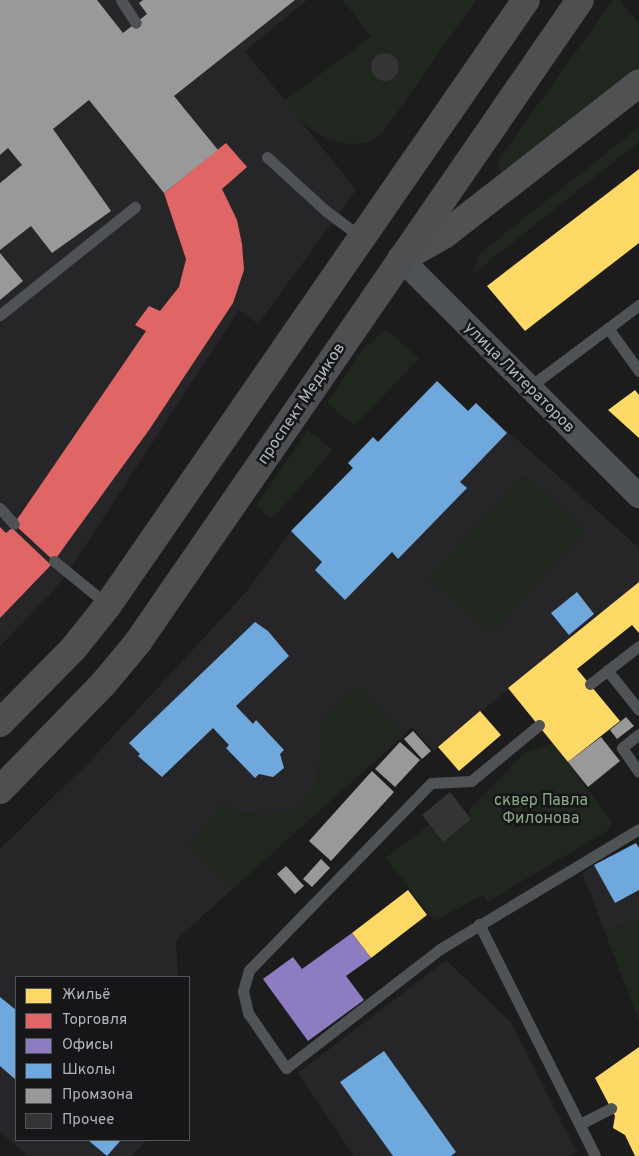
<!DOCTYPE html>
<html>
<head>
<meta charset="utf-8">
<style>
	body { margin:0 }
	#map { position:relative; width:639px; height:1156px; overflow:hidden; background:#1c1c1c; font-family:Overpass,sans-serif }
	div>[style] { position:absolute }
	.built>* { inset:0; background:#262629 }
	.green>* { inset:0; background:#20271f }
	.homes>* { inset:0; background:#ffd966 }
	.shops>* { inset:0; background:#e06666 }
	.offices>* { inset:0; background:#8e7cc3 }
	.schools>* { inset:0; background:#6fa8dc }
	.industry>* { inset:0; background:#999 }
	.building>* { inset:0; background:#343434 }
	.round { border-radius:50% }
	.lane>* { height:11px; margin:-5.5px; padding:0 5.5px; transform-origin:5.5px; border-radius:5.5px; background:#505355 }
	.street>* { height:24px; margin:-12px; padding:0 12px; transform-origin:12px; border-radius:12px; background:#505355 }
	.secondary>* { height:28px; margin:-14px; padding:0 14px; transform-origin:14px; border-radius:14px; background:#4f5153 }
	.primary>* { height:28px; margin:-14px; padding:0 14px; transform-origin:14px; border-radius:14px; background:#4e4f51 }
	span { translate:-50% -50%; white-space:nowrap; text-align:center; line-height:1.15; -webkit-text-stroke:5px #161619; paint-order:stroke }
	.street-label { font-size:16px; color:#adb5bd }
	.park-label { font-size:16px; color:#88a983 }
	.legend { position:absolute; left:15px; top:976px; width:175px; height:165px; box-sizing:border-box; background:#161619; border:1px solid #52565b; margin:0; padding:6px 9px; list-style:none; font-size:15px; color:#adb5bd }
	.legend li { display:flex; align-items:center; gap:10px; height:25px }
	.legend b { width:25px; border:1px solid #52565b }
</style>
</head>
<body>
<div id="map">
	<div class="built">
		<i style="clip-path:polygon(0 0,307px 0,245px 51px,356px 190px,258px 324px,239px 310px,66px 575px,50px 595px,0 646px)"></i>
		<i style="clip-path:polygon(437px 381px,468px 411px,476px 403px,639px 548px,639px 582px,434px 751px,412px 727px,176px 940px,178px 977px,16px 977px,16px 1140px,146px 1140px,132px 1156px,28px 1156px,0 1132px,0 849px,92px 759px,247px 591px,291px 531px,352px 468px,348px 463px,373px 437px,378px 441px)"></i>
		<i style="clip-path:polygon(636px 843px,639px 848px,639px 1020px,582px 873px)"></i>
		<i style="clip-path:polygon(446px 960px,511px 1022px,577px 1152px,569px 1156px,354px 1156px,298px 1073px)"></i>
	</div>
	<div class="green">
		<i style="clip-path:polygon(evenodd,343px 0,476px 0,382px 134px,366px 143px,348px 144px,326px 138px,309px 128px,282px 102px,371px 37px,343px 0,385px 52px,395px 56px,400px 66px,396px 76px,385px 81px,375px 77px,371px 67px,375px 57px,385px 52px)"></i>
		<i style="clip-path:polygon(613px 0,620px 0,639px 24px,639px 71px,503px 172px,498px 167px,498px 160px)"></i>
		<i style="clip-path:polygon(639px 127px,639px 142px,473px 274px,477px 258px,484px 250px)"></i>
		<i style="clip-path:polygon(386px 329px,419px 358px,355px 426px,327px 403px,364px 348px)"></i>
		<i style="clip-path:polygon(308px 430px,333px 450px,272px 519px,256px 506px)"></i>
		<i style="clip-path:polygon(524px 474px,586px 531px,491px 634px,429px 578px)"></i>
		<i style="clip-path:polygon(357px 685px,405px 734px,232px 889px,188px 846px,224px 804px,248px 813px,274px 815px,300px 804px,315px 784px,321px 752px,319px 725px)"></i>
		<i style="clip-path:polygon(553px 743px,612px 822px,607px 831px,487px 902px,483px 895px,434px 921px,386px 858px,429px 825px,443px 841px,471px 819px,470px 809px,526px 752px)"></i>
		<i style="clip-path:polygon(639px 920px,639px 1020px,604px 930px)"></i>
	</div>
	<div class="homes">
		<i style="clip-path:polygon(639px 169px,639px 243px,525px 331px,487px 286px)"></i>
		<i style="clip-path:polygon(635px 390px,639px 395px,639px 438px,608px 410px)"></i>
		<i style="clip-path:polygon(639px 582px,639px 633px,632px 625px,577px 669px,620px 721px,568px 762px,508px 688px)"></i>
		<i style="clip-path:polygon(480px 711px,501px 735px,459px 771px,438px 747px)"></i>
		<i style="clip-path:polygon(408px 890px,427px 915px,371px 958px,352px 933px)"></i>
		<i style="clip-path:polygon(639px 1047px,639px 1156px,635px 1156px,625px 1135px,613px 1128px,615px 1116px,595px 1078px)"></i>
	</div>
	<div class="shops">
		<i style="clip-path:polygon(226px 143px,247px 167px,222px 189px,237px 220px,242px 244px,244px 270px,233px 303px,149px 430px,54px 561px,14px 524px,146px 331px,135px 325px,149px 306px,160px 311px,179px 287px,186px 259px,164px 193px)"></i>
		<i style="clip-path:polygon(0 527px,6px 533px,12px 528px,51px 565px,0 618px)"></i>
	</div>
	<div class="offices">
		<i style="clip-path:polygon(352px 933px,371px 958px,346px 976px,364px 1000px,308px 1041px,263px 979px,293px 957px,302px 969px)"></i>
	</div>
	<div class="schools">
		<i style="clip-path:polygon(437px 381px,468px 411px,476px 403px,507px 433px,460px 482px,467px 488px,398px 559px,392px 552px,345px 600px,315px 570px,322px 562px,291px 531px,353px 468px,348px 463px,373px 437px,378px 442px)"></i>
		<i style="clip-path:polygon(577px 592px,594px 614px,569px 635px,551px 613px)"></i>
		<i style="clip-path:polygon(255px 622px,268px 631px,289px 656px,236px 706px,253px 724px,256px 720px,284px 750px,280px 754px,284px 768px,273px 777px,259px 774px,255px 778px,226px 748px,229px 745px,213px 728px,162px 777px,138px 756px,140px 754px,129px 743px)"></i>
		<i style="clip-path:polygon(636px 843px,639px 848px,639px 890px,615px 903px,594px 865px)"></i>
		<i style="clip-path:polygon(0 997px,16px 1010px,16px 1080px,0 1066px)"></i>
		<i style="clip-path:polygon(384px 1051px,456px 1152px,451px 1156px,393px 1156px,340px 1082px)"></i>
		<i style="clip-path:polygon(88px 1140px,121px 1140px,107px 1156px)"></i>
	</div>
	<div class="industry">
		<i style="clip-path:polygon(0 0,97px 0,123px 33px,147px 14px,139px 3px,143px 0,295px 0,174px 96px,218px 150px,164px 193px,89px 100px,53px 129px,111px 211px,52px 253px,31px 226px,0 250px,0 183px,22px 165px,8px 148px,0 155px)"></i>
		<i style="clip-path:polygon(0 253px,23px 281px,0 300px)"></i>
		<i style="clip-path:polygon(626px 717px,634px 726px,617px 739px,610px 730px)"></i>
		<i style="clip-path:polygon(413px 731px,431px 751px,422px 759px,404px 739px)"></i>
		<i style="clip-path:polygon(601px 737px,620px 761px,588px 787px,568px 762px)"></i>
		<i style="clip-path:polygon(400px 742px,420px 760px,395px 787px,375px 769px)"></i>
		<i style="clip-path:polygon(372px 771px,394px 792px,331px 861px,309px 841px)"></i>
		<i style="clip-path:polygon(321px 859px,330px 868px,312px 887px,303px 879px)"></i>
		<i style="clip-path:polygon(286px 866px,304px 886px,295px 894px,277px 874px)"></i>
	</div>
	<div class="building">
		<i class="round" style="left:371px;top:53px;width:28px;height:28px"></i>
		<i style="clip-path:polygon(450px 792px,471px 819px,443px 842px,422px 815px)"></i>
	</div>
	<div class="lane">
		<i style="left:121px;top:0;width:27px;rotate:57deg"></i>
		<i style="left:267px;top:157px;width:80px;rotate:42.5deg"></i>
		<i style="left:326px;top:211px;width:44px;rotate:36.6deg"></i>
		<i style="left:0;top:315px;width:173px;rotate:-38.7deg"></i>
		<i style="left:608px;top:328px;width:53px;rotate:54.2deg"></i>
		<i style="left:528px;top:388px;width:139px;rotate:-36.8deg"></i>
		<i style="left:0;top:508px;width:21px;rotate:49deg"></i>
		<i style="left:54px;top:561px;width:70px;rotate:39.2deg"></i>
		<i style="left:607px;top:670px;width:51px;rotate:51.3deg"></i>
		<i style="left:590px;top:684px;width:62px;rotate:-37.8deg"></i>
		<i style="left:539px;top:725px;width:88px;rotate:140.5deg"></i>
		<i style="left:471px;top:781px;width:40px;rotate:177.1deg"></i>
		<i style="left:431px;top:783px;width:261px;rotate:134.2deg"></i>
		<i style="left:249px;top:970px;width:22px;rotate:106deg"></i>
		<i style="left:243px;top:991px;width:23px;rotate:77deg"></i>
		<i style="left:248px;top:1013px;width:67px;rotate:55.4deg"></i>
		<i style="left:286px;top:1068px;width:195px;rotate:-37.7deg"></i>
		<i style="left:440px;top:949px;width:232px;rotate:-31.1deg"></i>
		<i style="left:639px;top:734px;width:22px;rotate:141deg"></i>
		<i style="left:622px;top:748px;width:29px;rotate:55deg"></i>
		<i style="left:479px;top:924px;width:259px;rotate:63.4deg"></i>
		<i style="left:580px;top:1124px;width:35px;rotate:-27deg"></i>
	</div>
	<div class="street">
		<i style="left:401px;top:259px;width:336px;rotate:44.9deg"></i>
	</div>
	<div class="secondary">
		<i style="left:401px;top:259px;width:49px;rotate:-29.2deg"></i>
		<i style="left:444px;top:235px;width:247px;rotate:-37.9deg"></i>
	</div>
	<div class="primary">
		<i style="left:0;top:723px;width:104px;rotate:-45.4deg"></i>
		<i style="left:73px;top:649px;width:56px;rotate:-51.5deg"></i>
		<i style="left:108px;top:605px;width:735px;rotate:-55.36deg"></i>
		<i style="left:0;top:790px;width:149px;rotate:-45.8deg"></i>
		<i style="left:104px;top:683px;width:53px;rotate:-50.3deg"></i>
		<i style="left:138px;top:642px;width:779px;rotate:-55.45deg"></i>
	</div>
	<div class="street-label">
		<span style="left:519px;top:378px;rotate:45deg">улица Литераторов</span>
		<span style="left:302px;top:404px;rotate:-56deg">проспект Медиков</span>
	</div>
	<div class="park-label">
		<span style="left:541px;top:810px">сквер Павла<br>Филонова</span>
	</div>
	<ul class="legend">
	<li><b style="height:14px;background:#ffd966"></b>Жильё</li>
	<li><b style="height:14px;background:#e06666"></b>Торговля</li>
	<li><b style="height:14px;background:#8e7cc3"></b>Офисы</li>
	<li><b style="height:14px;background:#6fa8dc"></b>Школы</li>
	<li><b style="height:14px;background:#999"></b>Промзона</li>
	<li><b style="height:14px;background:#343434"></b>Прочее</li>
	</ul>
</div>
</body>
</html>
